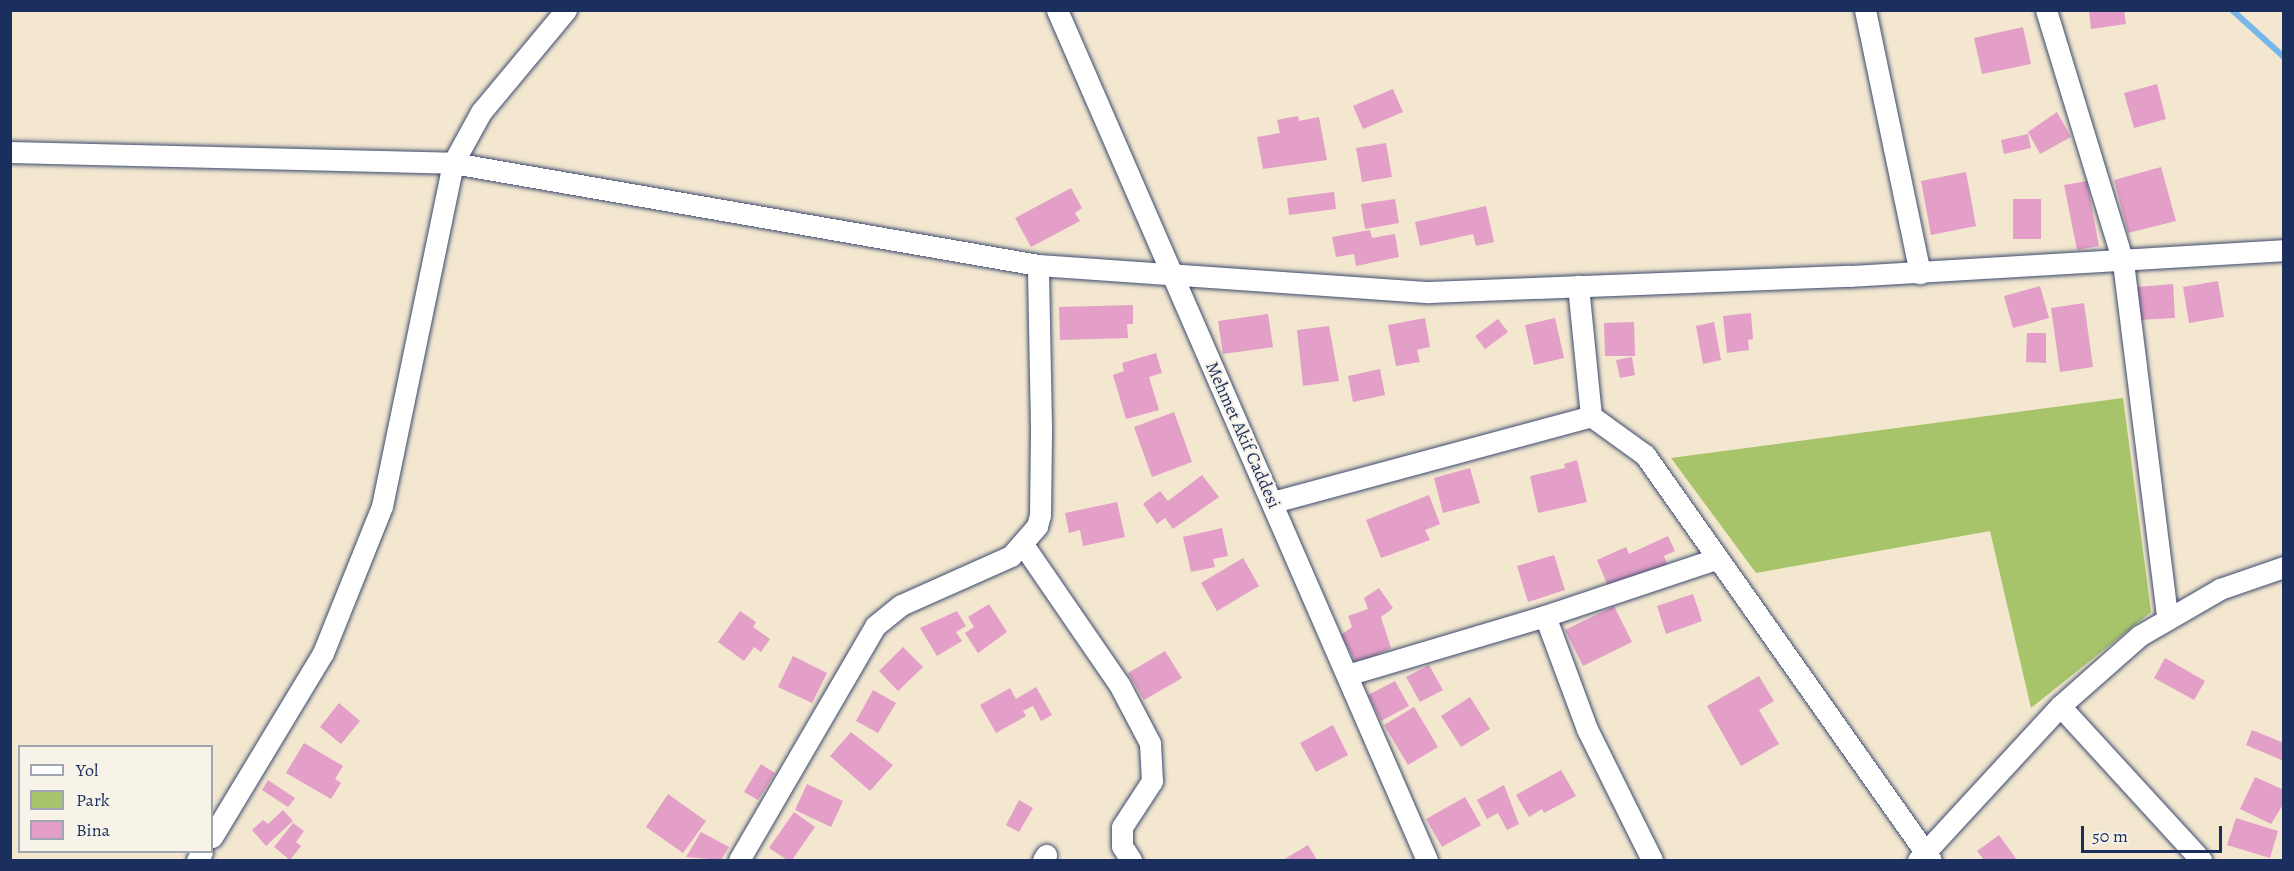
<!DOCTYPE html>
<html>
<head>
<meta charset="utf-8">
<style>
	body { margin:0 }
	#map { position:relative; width:2294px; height:871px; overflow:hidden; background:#f3e7d0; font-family:Alegreya,serif }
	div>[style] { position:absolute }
	.green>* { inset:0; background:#a8c46b }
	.stream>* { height:6px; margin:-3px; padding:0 3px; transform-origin:3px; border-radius:3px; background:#78b7ec }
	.building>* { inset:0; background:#e39fc7 }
	.roads { filter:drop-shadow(0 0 2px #3b4b6f) drop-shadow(0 0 2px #3b4b6f) }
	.minor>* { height:21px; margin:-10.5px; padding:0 10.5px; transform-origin:10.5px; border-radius:10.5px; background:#fff }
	span { translate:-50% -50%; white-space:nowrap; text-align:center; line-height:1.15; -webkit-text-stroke:4.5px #f7f3e8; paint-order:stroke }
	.street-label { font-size:18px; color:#1b2f5e }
	.frame { position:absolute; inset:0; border:12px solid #1b2f5e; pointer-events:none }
	.legend { position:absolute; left:18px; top:745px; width:195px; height:108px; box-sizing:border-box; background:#f7f3e8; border:2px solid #9fa5b1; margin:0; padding:8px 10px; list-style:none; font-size:18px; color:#1b2f5e }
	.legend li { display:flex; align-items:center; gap:12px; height:30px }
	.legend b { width:30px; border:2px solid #9fa5b1 }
	.scale { position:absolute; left:2081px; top:826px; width:141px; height:27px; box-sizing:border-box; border:3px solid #1b2f5e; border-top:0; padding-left:8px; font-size:18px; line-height:21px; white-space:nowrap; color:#1b2f5e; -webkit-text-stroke:4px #f7f3e8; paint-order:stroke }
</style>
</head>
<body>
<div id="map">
	<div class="green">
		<i style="clip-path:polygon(2123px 398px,2151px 612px,2031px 708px,1990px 531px,1756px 573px,1671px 458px)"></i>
	</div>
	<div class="stream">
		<i style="left:2232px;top:10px;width:70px;rotate:42.1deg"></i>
	</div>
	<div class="building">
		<i style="clip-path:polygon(2089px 10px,2124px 10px,2126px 24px,2091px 29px)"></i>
		<i style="clip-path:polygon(2023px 27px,2031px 64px,1982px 74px,1974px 38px)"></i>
		<i style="clip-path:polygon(2157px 84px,2166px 119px,2134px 128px,2124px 93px)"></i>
		<i style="clip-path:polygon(1393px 89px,1403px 112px,1363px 129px,1353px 106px)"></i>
		<i style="clip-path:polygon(2057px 112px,2071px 137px,2040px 154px,2028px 132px)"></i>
		<i style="clip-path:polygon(1298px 116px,1299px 121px,1319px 117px,1327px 160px,1263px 169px,1257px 137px,1280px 133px,1277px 120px)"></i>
		<i style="clip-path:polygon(2028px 134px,2031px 148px,2004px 154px,2001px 140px)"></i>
		<i style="clip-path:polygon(1386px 143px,1392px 177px,1362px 182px,1356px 148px)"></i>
		<i style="clip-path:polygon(2161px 167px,2176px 221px,2128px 233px,2114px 180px)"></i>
		<i style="clip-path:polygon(1966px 172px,1976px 226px,1931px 235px,1921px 181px)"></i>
		<i style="clip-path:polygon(2087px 181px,2099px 246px,2077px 250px,2064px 185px)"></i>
		<i style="clip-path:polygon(1071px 188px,1082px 208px,1075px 213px,1080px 221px,1031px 247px,1015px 218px)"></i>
		<i style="clip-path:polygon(1334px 192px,1336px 209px,1289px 215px,1287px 198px)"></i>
		<i style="clip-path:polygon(1395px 199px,1399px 223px,1365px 229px,1361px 204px)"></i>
		<i style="clip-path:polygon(2013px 199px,2041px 199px,2041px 239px,2013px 239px)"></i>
		<i style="clip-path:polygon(1486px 206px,1494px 242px,1476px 246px,1473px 234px,1420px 246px,1415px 222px)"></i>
		<i style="clip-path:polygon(1370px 230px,1372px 238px,1395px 234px,1399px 257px,1356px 266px,1354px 254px,1336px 257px,1332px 237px)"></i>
		<i style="clip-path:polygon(2218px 281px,2224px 317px,2189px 323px,2183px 287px)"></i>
		<i style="clip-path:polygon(2173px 284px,2175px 318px,2138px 320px,2137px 287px)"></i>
		<i style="clip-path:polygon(2040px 286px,2049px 318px,2013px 328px,2004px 296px)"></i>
		<i style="clip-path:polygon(2084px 303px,2093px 367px,2060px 372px,2051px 308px)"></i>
		<i style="clip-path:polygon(1133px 305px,1133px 324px,1127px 324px,1128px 338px,1060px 340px,1059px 307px)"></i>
		<i style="clip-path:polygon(1751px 313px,1753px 339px,1748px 340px,1749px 350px,1727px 353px,1723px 316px)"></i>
		<i style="clip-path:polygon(1268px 314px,1273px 347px,1223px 354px,1218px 321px)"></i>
		<i style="clip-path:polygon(1425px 318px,1430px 347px,1417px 350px,1420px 362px,1396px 366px,1388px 325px)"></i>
		<i style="clip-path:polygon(1555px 318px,1564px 358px,1534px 365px,1525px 325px)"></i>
		<i style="clip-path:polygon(1498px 319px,1508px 332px,1485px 349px,1475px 336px)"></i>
		<i style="clip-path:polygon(1634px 322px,1635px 356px,1605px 356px,1604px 323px)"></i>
		<i style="clip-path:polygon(1714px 322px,1721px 360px,1703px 364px,1696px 326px)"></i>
		<i style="clip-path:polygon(1329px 326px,1339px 381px,1303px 386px,1297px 330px)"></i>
		<i style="clip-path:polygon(2027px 333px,2046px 333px,2046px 363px,2026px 362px)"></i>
		<i style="clip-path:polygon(1156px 353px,1162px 373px,1149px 377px,1159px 410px,1126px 419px,1113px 375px,1124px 371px,1122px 363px)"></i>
		<i style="clip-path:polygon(1632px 357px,1635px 375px,1620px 378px,1616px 360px)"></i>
		<i style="clip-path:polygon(1380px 369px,1385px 395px,1353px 402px,1348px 376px)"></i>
		<i style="clip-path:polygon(1174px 412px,1192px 462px,1152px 477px,1134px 427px)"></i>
		<i style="clip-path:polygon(1577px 460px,1587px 502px,1538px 513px,1530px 476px,1565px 468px,1564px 464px)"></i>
		<i style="clip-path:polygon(1470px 468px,1480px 503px,1443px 513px,1434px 478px)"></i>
		<i style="clip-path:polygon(1202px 475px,1219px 497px,1173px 529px,1165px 518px,1157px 524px,1143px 504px,1160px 491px,1168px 501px)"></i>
		<i style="clip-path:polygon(1429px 495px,1440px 524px,1425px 530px,1430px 540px,1381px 558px,1366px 520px)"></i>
		<i style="clip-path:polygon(1117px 502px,1125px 537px,1083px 546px,1080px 530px,1069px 533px,1065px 513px)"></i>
		<i style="clip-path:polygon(1222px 528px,1228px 556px,1213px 559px,1215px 567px,1191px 572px,1183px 537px)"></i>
		<i style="clip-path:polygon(1668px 536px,1675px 551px,1664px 556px,1669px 569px,1610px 591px,1597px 560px,1626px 547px,1629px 554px)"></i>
		<i style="clip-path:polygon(1554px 555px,1565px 590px,1528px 602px,1517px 566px)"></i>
		<i style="clip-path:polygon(1243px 558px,1259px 586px,1217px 611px,1201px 583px)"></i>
		<i style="clip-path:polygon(1379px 588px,1393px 608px,1381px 617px,1391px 648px,1357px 664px,1341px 635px,1352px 627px,1348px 616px,1368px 609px,1364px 598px)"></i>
		<i style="clip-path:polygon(1693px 594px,1702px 621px,1666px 634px,1657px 606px)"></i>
		<i style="clip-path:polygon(989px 604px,1007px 632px,978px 653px,965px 633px,974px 627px,968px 617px)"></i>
		<i style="clip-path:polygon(1614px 606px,1632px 642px,1583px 666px,1565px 630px)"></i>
		<i style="clip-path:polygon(740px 611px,756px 622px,753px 627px,770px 639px,761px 652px,754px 647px,744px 661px,718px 642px)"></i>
		<i style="clip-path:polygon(957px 611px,966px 626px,956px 632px,962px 641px,937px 656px,920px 628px)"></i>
		<i style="clip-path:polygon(903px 647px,923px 667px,898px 691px,879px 671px)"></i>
		<i style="clip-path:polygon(1165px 651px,1182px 678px,1144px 700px,1128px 673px)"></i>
		<i style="clip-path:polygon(793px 656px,827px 673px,812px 703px,778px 687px)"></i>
		<i style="clip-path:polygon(2165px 658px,2205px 681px,2194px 700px,2154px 678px)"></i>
		<i style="clip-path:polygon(1429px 665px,1443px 690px,1420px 702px,1406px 677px)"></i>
		<i style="clip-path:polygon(1759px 676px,1774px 701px,1759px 710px,1779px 744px,1741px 766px,1707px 706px)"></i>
		<i style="clip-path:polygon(1395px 681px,1409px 706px,1381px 721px,1368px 695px)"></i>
		<i style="clip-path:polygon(1036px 687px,1052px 715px,1041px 721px,1033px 706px,1023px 711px,1026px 716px,996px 733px,980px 705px,1010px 688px,1016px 699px)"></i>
		<i style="clip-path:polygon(873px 690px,896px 703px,878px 733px,856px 721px)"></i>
		<i style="clip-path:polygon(1470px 697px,1490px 729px,1461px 747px,1441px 716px)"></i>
		<i style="clip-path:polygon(339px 703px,360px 721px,341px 744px,320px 727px)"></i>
		<i style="clip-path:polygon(1414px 707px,1438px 747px,1408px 765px,1384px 725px)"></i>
		<i style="clip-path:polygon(1333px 725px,1348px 755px,1316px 772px,1300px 743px)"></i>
		<i style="clip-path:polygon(2252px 730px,2284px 743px,2284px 761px,2246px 745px)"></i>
		<i style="clip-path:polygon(851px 732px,893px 765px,870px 791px,830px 756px)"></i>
		<i style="clip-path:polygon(304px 743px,343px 766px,335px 779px,341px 783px,331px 799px,286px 773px)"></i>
		<i style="clip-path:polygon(761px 764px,775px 773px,758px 800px,744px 792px)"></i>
		<i style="clip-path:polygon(1561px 770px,1576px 796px,1544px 813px,1542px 809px,1529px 817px,1516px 795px)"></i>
		<i style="clip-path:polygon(2255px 777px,2284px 790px,2284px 803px,2271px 824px,2240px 809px)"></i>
		<i style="clip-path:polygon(268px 780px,295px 798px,288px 807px,262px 790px)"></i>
		<i style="clip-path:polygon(807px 784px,843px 801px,831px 827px,795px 810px)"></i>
		<i style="clip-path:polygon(1504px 785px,1519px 824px,1507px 830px,1498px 813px,1487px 819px,1477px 800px)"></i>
		<i style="clip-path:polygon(668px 794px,706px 821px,683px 853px,646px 827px)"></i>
		<i style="clip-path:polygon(1465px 797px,1481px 825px,1442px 847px,1426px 819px)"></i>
		<i style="clip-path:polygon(1019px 800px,1033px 808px,1019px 832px,1006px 825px)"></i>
		<i style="clip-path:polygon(283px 810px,293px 821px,266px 846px,252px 830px,263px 820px,268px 824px)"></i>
		<i style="clip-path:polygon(794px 812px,815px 827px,792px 860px,787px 860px,769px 848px)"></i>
		<i style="clip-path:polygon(2236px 818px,2278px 831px,2270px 858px,2227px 845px)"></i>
		<i style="clip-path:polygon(293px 823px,304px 831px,296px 842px,301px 846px,290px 860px,274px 847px)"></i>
		<i style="clip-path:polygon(701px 832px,729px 847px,721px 860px,686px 857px)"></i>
		<i style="clip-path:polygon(1999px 835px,2017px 860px,1984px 860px,1977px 851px)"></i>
		<i style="clip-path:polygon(1308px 845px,1317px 860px,1283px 860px)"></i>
	</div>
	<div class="roads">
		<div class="minor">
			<i style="left:1057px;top:10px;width:927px;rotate:66.48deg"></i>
			<i style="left:1865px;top:10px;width:269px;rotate:78.2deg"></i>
			<i style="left:2046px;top:10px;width:264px;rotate:73deg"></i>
			<i style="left:2123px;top:262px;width:357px;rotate:82.9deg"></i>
			<i style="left:10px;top:152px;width:443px;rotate:1.4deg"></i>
			<i style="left:453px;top:163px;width:594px;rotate:9.89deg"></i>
			<i style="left:1038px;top:265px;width:392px;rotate:4deg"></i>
			<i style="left:1429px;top:292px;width:421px;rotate:-2.2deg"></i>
			<i style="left:1850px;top:276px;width:435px;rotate:-3.4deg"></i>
			<i style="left:1591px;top:416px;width:67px;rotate:35.8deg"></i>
			<i style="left:1645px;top:455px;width:496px;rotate:54.8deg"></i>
			<i style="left:1273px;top:502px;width:329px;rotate:-15.1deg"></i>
			<i style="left:1591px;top:416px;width:131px;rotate:-95.7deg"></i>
			<i style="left:1024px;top:546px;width:168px;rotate:55.5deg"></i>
			<i style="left:1119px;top:684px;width:67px;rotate:62.3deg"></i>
			<i style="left:1150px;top:743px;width:38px;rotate:87deg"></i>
			<i style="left:1152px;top:781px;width:55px;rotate:123.1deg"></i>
			<i style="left:1122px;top:827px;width:19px;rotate:90deg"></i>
			<i style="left:1122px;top:846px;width:17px;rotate:57deg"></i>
			<i style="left:1545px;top:616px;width:121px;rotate:69.6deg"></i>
			<i style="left:1587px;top:729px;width:146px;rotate:63.6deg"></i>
			<i style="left:1347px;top:675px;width:207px;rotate:-16.6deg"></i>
			<i style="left:1545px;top:616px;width:182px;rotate:-18.5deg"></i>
			<i style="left:2060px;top:706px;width:209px;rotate:47.5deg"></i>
			<i style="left:212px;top:837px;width:215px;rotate:-58.9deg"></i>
			<i style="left:323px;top:653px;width:158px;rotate:-68.1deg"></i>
			<i style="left:382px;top:506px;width:350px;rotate:-78.3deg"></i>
			<i style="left:453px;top:163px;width:58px;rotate:-61.2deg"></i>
			<i style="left:481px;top:112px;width:133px;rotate:-50.2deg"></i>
			<i style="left:197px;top:860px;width:9px;rotate:-58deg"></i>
			<i style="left:739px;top:860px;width:271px;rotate:-59.8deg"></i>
			<i style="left:875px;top:626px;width:33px;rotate:-39deg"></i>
			<i style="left:901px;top:605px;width:120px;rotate:-24deg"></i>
			<i style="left:1011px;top:556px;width:40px;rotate:-49deg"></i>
			<i style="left:1037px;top:526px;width:11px;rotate:-75deg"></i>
			<i style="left:1040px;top:515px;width:88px;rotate:-89.3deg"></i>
			<i style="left:1041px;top:427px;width:162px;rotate:-91.1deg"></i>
			<i style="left:1043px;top:860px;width:6px;rotate:-59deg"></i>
			<i style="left:1918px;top:860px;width:209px;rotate:-47.3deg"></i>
			<i style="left:2060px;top:706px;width:106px;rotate:-41.5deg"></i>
			<i style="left:2139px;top:636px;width:94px;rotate:-30.1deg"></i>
			<i style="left:2220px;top:589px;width:68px;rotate:-19deg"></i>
		</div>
	</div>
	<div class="street-label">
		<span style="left:1243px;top:435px;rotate:66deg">Mehmet Akif Caddesi</span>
	</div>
	<div class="frame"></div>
	<ul class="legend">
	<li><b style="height:8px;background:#fff"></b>Yol</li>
	<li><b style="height:16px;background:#a8c46b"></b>Park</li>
	<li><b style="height:16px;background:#e39fc7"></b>Bina</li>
	</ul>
	<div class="scale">50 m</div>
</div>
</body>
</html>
